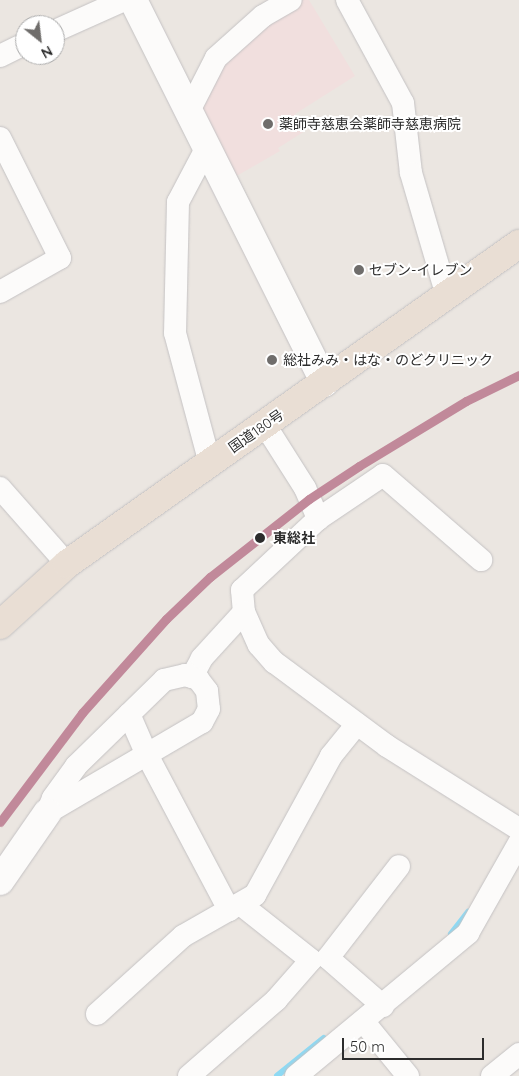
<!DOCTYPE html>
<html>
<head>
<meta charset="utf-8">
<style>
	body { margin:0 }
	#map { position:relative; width:519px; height:1076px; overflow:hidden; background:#ebe6e1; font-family:Quicksand,"Noto Sans JP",sans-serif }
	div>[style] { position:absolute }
	.medical>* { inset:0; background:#f1dfde }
	.stream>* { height:5.5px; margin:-2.75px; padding:0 2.75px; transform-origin:2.75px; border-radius:2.75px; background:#8ed9f3 }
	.roads { filter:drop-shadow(0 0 1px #c4c2c3) drop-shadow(0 0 1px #c4c2c3) }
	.street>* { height:22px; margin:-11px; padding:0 11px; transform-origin:11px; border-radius:11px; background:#fcfbfa }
	.secondary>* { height:28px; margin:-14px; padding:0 14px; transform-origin:14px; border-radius:14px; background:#fcfbfa }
	.highway>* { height:28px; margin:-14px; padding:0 14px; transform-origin:14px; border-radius:14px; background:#e9ded4 }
	.rail-1>* { height:9px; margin:-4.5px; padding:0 4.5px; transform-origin:4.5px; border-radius:4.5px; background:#c1899a }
	.dots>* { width:14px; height:14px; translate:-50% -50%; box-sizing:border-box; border:2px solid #fff; border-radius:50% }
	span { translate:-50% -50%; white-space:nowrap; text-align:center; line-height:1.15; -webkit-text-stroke:4px #fff; paint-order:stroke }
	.poi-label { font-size:14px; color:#2c2c2c }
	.left { translate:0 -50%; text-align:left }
	.street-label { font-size:14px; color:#2c2c2c }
	.stop-label { font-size:14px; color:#2c2c2c; font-weight:700 }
	.north { position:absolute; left:15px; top:15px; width:50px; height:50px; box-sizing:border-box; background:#fff; border:1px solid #ababab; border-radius:50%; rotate:151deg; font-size:14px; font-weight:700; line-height:20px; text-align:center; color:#2c2c2c }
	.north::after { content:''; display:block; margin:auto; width:18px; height:22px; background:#6f6d6b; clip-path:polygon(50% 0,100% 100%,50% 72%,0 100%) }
	.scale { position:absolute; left:342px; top:1038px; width:142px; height:22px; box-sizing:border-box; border:2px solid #2c2c2c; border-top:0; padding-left:6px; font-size:15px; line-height:18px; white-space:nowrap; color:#2c2c2c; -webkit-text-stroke:4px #fff; paint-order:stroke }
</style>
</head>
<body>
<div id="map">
	<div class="medical">
		<i style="clip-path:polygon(302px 0,309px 0,355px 76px,295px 114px,305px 131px,278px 148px,280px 151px,233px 178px,198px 108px,208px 82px,264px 22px)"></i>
	</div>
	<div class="stream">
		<i style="left:451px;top:934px;width:28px;rotate:-52deg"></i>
		<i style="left:277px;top:1076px;width:60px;rotate:-39deg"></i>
	</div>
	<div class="roads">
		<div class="street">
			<i style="left:347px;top:0;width:117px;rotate:61.5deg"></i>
			<i style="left:403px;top:103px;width:70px;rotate:83.5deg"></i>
			<i style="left:411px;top:173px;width:128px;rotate:73.7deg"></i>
			<i style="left:55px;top:31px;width:76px;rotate:-24.2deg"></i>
			<i style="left:0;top:56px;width:28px;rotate:-26deg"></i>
			<i style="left:189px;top:111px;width:59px;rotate:-63deg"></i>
			<i style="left:216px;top:58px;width:63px;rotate:-41.8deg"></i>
			<i style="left:263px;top:16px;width:32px;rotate:-30deg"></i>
			<i style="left:0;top:138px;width:134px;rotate:63.4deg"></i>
			<i style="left:60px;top:258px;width:69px;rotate:150.5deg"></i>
			<i style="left:207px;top:147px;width:62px;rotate:117.8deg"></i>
			<i style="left:178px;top:202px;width:131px;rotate:91.3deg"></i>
			<i style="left:175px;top:333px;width:136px;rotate:75deg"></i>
			<i style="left:265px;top:425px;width:75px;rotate:57.6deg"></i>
			<i style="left:305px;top:488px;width:34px;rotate:67deg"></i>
			<i style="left:318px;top:519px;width:104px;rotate:136.9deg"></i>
			<i style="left:242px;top:590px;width:22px;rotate:85deg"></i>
			<i style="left:244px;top:612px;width:36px;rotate:66deg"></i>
			<i style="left:259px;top:645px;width:23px;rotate:49deg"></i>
			<i style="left:274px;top:662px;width:141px;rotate:36.6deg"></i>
			<i style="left:387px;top:746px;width:156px;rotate:32.2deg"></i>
			<i style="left:0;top:488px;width:101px;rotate:48.6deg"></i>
			<i style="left:318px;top:519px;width:78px;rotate:-34.1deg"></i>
			<i style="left:383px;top:475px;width:130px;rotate:40.9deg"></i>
			<i style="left:185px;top:675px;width:14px;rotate:17deg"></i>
			<i style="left:198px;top:679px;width:15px;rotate:53deg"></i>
			<i style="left:207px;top:691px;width:18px;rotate:84deg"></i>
			<i style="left:209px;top:709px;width:15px;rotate:118deg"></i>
			<i style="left:202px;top:722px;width:180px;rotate:149.6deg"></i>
			<i style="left:47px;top:813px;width:16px;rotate:-68deg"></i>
			<i style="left:53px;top:798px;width:39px;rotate:-54deg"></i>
			<i style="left:76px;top:766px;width:123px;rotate:-44.3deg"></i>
			<i style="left:164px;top:680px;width:22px;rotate:-13deg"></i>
			<i style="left:192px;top:677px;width:21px;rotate:-62deg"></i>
			<i style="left:202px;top:658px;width:62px;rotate:-47.6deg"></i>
			<i style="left:129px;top:714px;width:43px;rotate:66.4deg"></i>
			<i style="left:146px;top:753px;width:178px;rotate:62.1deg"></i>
			<i style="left:383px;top:1006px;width:73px;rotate:-138.9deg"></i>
			<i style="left:328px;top:958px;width:116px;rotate:-52.3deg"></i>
			<i style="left:97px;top:1014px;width:116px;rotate:-42.2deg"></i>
			<i style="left:183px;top:936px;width:83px;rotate:-29.7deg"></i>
			<i style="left:255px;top:895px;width:158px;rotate:-61.3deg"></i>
			<i style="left:331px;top:756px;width:41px;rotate:-50.9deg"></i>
			<i style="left:363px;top:1021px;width:71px;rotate:50.7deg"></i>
			<i style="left:189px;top:1076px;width:116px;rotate:-41.1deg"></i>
			<i style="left:276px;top:1000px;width:53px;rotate:-48.8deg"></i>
			<i style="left:311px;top:960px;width:90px;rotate:-141.7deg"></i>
			<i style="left:296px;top:1076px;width:224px;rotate:-39.7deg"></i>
			<i style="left:468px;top:933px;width:103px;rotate:-60.5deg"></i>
			<i style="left:492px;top:1076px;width:35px;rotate:-39deg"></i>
		</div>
		<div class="secondary">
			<i style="left:133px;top:0;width:428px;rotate:63.4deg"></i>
			<i style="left:0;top:881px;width:83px;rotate:-55.3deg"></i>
		</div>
		<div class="highway">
			<i style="left:0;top:625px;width:91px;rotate:-42.3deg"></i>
			<i style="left:67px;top:564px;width:554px;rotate:-35.3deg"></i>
		</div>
	</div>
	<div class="rail-1">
		<i style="left:0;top:822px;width:136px;rotate:-53deg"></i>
		<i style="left:82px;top:713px;width:126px;rotate:-48.2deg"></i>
		<i style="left:166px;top:619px;width:61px;rotate:-43.7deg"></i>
		<i style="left:210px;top:577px;width:126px;rotate:-38.2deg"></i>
		<i style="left:309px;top:499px;width:60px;rotate:-33.4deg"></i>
		<i style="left:359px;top:466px;width:125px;rotate:-31.3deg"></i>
		<i style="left:466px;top:401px;width:59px;rotate:-26.1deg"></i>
	</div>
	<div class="dots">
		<i style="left:268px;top:124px;background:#6f6d6b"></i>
		<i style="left:359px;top:270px;background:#6f6d6b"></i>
		<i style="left:272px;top:360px;background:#6f6d6b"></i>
		<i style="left:260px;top:538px;background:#2c2c2c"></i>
	</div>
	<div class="poi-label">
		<span class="left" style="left:279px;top:124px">薬師寺慈恵会薬師寺慈恵病院</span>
		<span class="left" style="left:369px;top:270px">セブン-イレブン</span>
		<span class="left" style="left:283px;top:360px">総社みみ・はな・のどクリニック</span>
	</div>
	<div class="street-label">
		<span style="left:256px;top:431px;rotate:-35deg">国道180号</span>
	</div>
	<div class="stop-label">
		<span class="left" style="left:273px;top:538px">東総社</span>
	</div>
	<div class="north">N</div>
	<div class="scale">50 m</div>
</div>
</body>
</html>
